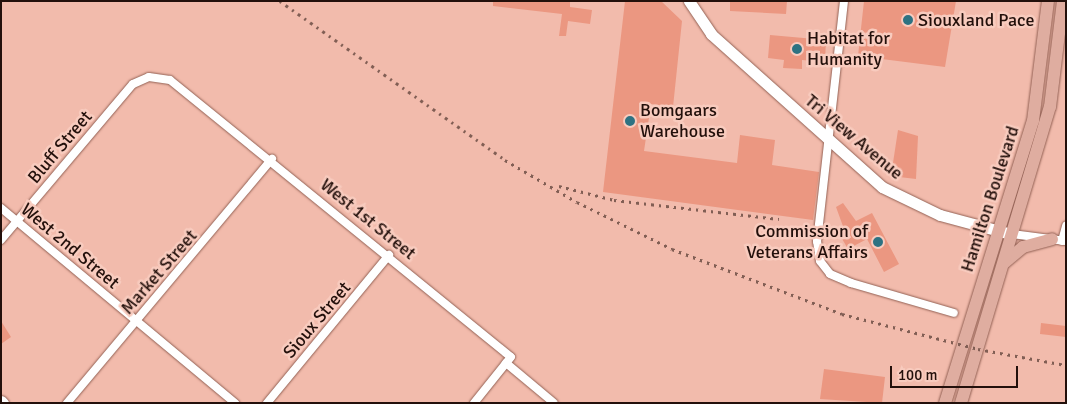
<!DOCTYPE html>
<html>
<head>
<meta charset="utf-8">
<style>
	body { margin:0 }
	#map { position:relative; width:1067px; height:404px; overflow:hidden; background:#f2bbac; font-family:Signika,sans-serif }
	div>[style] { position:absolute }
	.building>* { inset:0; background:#eb9781 }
	.roads { filter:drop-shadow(0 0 1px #936255) drop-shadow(0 0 1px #936255) }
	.street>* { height:8px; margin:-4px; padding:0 4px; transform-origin:4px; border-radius:4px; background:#fff }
	.secondary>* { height:11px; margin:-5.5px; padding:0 5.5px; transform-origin:5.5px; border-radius:5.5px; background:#fff }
	.primary>* { height:12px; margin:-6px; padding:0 6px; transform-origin:6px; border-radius:6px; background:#dfada0 }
	.rail>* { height:2.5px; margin-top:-1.25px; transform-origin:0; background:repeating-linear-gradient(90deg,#815e54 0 2.5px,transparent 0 7.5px) }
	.dots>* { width:14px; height:14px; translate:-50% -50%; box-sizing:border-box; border:2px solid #f8cbbe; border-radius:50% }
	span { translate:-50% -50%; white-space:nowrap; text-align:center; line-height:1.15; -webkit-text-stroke:5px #f8cbbe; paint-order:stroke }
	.poi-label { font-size:18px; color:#23100b }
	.left { translate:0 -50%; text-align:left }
	.right { translate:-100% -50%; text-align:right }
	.street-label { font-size:18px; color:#23100b }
	.frame { position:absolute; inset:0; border:2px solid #23100b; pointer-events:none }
	.scale { position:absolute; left:890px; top:366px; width:128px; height:22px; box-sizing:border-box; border:2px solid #23100b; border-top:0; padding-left:6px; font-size:15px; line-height:18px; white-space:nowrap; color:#23100b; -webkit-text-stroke:4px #f8cbbe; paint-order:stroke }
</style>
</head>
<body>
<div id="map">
	<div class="building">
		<i style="clip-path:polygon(493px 1px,570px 1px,570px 7px,592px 10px,590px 24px,568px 21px,566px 36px,559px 36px,562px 14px,493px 6px)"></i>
		<i style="clip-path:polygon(625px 1px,661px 1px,682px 21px,673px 107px,651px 104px,644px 151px,737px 163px,740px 135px,775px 140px,772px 165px,819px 172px,813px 220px,603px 192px)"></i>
		<i style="clip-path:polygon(730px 1px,787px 1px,786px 14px,730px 11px)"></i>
		<i style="clip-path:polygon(864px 1px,956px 1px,945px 67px,858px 56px)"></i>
		<i style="clip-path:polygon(770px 35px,826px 40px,825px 62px,802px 60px,802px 69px,783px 68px,784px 60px,768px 58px)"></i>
		<i style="clip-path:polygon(898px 130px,918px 136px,916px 179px,891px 176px)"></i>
		<i style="clip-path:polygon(843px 203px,856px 221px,872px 213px,899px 264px,884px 272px,867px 239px,848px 249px,838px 232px,844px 229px,836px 207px)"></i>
		<i style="clip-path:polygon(1px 321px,11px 337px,1px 344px)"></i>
		<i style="clip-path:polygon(1041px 323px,1066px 326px,1066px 337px,1040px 334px)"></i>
		<i style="clip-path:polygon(824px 369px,885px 377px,882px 403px,820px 399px)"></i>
	</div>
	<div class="roads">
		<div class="street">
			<i style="left:844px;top:1px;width:242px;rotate:96.4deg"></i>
			<i style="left:817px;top:241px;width:20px;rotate:81deg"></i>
			<i style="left:820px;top:261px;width:16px;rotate:52deg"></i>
			<i style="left:830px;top:274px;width:23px;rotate:23deg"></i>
			<i style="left:851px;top:283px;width:107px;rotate:16.2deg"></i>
			<i style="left:1px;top:208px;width:305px;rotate:39.8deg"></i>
			<i style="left:1012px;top:234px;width:54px;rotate:7.4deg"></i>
			<i style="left:1px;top:240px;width:204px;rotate:-49.8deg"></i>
			<i style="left:133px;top:84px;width:17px;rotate:-24deg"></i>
			<i style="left:149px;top:77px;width:21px;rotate:8deg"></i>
			<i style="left:170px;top:80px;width:439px;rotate:39.1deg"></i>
			<i style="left:511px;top:357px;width:59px;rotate:128.8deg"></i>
			<i style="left:1062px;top:241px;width:16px;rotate:-75deg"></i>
			<i style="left:506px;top:363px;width:62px;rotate:39.8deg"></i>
			<i style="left:67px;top:403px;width:319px;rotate:-50deg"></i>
			<i style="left:267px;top:403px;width:192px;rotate:-50.5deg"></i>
		</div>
		<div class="secondary">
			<i style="left:689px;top:1px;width:40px;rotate:56deg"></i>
			<i style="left:711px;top:34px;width:229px;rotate:41.8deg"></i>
			<i style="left:882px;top:187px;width:64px;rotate:25.8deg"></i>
			<i style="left:940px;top:215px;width:69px;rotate:15deg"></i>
			<i style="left:1px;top:401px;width:3px;rotate:45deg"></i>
		</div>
		<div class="primary">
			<i style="left:1004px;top:263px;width:25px;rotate:-40deg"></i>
			<i style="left:1023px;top:247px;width:30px;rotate:-15deg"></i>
			<i style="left:945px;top:403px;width:295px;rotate:-72.7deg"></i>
			<i style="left:1033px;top:121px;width:121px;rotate:-82.9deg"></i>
			<i style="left:961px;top:403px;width:309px;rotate:-73.3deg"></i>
			<i style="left:1050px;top:107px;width:107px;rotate:-83deg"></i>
		</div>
	</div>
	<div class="rail">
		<i style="left:280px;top:1px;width:276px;rotate:35.2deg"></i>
		<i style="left:505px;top:160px;width:83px;rotate:30.3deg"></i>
		<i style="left:577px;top:202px;width:106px;rotate:26.3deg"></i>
		<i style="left:672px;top:249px;width:182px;rotate:20.9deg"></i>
		<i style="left:842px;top:314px;width:140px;rotate:14.4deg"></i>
		<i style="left:978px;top:349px;width:89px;rotate:10.3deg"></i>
		<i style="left:559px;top:186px;width:57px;rotate:14.3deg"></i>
		<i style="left:614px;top:200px;width:166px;rotate:6.6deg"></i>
	</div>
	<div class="dots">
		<i style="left:908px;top:20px;background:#2e7282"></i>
		<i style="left:797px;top:49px;background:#2e7282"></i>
		<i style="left:630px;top:121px;background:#2e7282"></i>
		<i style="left:878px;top:242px;background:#2e7282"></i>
	</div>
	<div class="poi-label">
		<span class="left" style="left:918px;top:20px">Siouxland Pace</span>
		<span class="left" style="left:807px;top:49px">Habitat for<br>Humanity</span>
		<span class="left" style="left:640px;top:121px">Bomgaars<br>Warehouse</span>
		<span class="right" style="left:868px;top:242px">Commission of<br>Veterans Affairs</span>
	</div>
	<div class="street-label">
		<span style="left:854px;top:137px;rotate:40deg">Tri View Avenue</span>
		<span style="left:60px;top:147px;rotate:-50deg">Bluff Street</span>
		<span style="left:990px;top:199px;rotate:-72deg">Hamilton Boulevard</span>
		<span style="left:368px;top:219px;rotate:39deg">West 1st Street</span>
		<span style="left:70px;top:246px;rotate:40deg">West 2nd Street</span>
		<span style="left:159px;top:272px;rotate:-49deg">Market Street</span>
		<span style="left:317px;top:320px;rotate:-50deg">Sioux Street</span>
	</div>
	<div class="frame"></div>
	<div class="scale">100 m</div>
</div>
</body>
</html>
